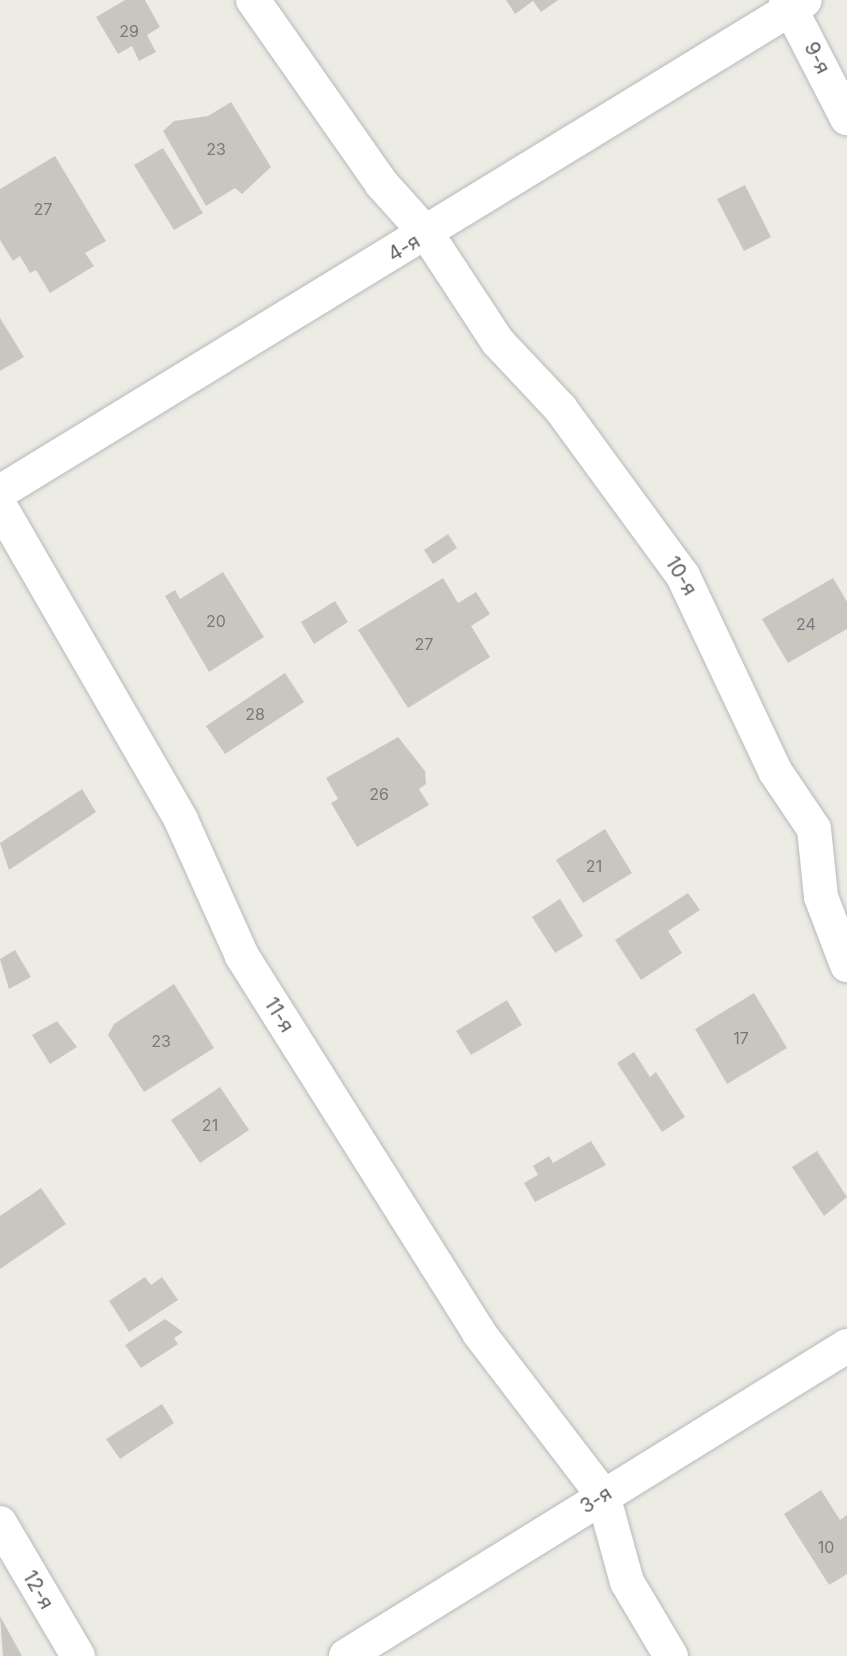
<!DOCTYPE html>
<html>
<head>
<meta charset="utf-8">
<style>
	body { margin:0 }
	#map { position:relative; width:847px; height:1656px; overflow:hidden; background:#edece4; font-family:Inter,sans-serif }
	div>[style] { position:absolute }
	.building>* { inset:0; background:#c9c6c0 }
	.roads { filter:drop-shadow(0 0 2px #b6b9bd) drop-shadow(0 0 2px #b6b9bd) }
	.minor>* { height:34px; margin:-17px; padding:0 17px; transform-origin:17px; border-radius:17px; background:#fff }
	span { translate:-50% -50%; white-space:nowrap; text-align:center; line-height:1.15; -webkit-text-stroke:6px #fff; paint-order:stroke }
	.number-label { font-size:16px; color:#77797a }
	.number-label span { -webkit-text-stroke-width:0 }
	.street-label { font-size:20px; color:#5c5f63 }
</style>
</head>
<body>
<div id="map">
	<div class="building">
		<i style="clip-path:polygon(125px 0,145px 0,160px 27px,147px 35px,156px 52px,139px 61px,132px 46px,118px 54px,96px 17px)"></i>
		<i style="clip-path:polygon(506px 0,558px 0,541px 12px,533px 1px,515px 14px)"></i>
		<i style="clip-path:polygon(231px 102px,271px 167px,242px 194px,235px 188px,206px 206px,163px 131px,174px 121px,208px 116px)"></i>
		<i style="clip-path:polygon(163px 148px,203px 213px,174px 230px,134px 165px)"></i>
		<i style="clip-path:polygon(55px 156px,106px 241px,85px 253px,94px 266px,50px 293px,36px 270px,30px 273px,20px 256px,13px 261px,0 240px,0 189px)"></i>
		<i style="clip-path:polygon(745px 185px,771px 237px,744px 251px,717px 199px)"></i>
		<i style="clip-path:polygon(0 318px,24px 357px,0 371px)"></i>
		<i style="clip-path:polygon(448px 534px,457px 548px,433px 564px,424px 550px)"></i>
		<i style="clip-path:polygon(223px 572px,264px 637px,209px 672px,165px 596px,175px 590px,180px 599px)"></i>
		<i style="clip-path:polygon(443px 578px,458px 603px,476px 592px,490px 614px,471px 626px,490px 657px,408px 708px,358px 630px)"></i>
		<i style="clip-path:polygon(833px 578px,847px 602px,847px 629px,788px 663px,762px 619px)"></i>
		<i style="clip-path:polygon(335px 601px,348px 622px,314px 644px,301px 622px)"></i>
		<i style="clip-path:polygon(285px 673px,304px 702px,225px 754px,206px 726px)"></i>
		<i style="clip-path:polygon(398px 737px,425px 771px,426px 784px,419px 789px,429px 805px,357px 847px,331px 803px,338px 799px,326px 778px)"></i>
		<i style="clip-path:polygon(82px 789px,96px 812px,9px 870px,0 843px)"></i>
		<i style="clip-path:polygon(605px 829px,632px 873px,583px 903px,556px 860px)"></i>
		<i style="clip-path:polygon(688px 893px,700px 910px,668px 931px,682px 953px,641px 980px,615px 940px)"></i>
		<i style="clip-path:polygon(560px 899px,583px 936px,555px 953px,532px 917px)"></i>
		<i style="clip-path:polygon(15px 950px,31px 977px,9px 989px,0 959px)"></i>
		<i style="clip-path:polygon(174px 984px,214px 1048px,144px 1092px,108px 1035px,114px 1024px)"></i>
		<i style="clip-path:polygon(754px 993px,787px 1048px,727px 1084px,695px 1029px)"></i>
		<i style="clip-path:polygon(507px 1000px,522px 1025px,471px 1055px,456px 1031px)"></i>
		<i style="clip-path:polygon(57px 1021px,77px 1047px,50px 1064px,32px 1035px)"></i>
		<i style="clip-path:polygon(634px 1052px,650px 1077px,656px 1072px,685px 1117px,662px 1132px,617px 1063px)"></i>
		<i style="clip-path:polygon(220px 1087px,249px 1130px,200px 1163px,171px 1120px)"></i>
		<i style="clip-path:polygon(591px 1141px,606px 1165px,535px 1202px,524px 1183px,538px 1175px,533px 1166px,549px 1156px,553px 1163px)"></i>
		<i style="clip-path:polygon(817px 1151px,847px 1197px,824px 1216px,792px 1167px)"></i>
		<i style="clip-path:polygon(41px 1188px,66px 1224px,0 1269px,0 1216px)"></i>
		<i style="clip-path:polygon(145px 1277px,151px 1285px,162px 1277px,178px 1300px,129px 1332px,109px 1301px)"></i>
		<i style="clip-path:polygon(165px 1319px,183px 1332px,174px 1338px,178px 1344px,141px 1368px,125px 1345px)"></i>
		<i style="clip-path:polygon(162px 1404px,174px 1423px,120px 1459px,106px 1439px)"></i>
		<i style="clip-path:polygon(821px 1490px,840px 1520px,847px 1515px,847px 1574px,829px 1585px,784px 1514px)"></i>
		<i style="clip-path:polygon(0 1616px,22px 1656px,3px 1656px)"></i>
	</div>
	<div class="roads">
		<div class="minor">
			<i style="left:253px;top:0;width:223px;rotate:55deg"></i>
			<i style="left:381px;top:183px;width:69px;rotate:48deg"></i>
			<i style="left:427px;top:234px;width:129px;rotate:56.7deg"></i>
			<i style="left:498px;top:342px;width:91px;rotate:46.8deg"></i>
			<i style="left:560px;top:408px;width:208px;rotate:53.8deg"></i>
			<i style="left:683px;top:576px;width:216px;rotate:64.7deg"></i>
			<i style="left:775px;top:771px;width:70px;rotate:56.1deg"></i>
			<i style="left:814px;top:829px;width:68px;rotate:84.1deg"></i>
			<i style="left:821px;top:897px;width:73px;rotate:69.1deg"></i>
			<i style="left:786px;top:0;width:133px;rotate:62.7deg"></i>
			<i style="left:0;top:492px;width:943px;rotate:-31.43deg"></i>
			<i style="left:0;top:506px;width:362px;rotate:60deg"></i>
			<i style="left:181px;top:820px;width:149px;rotate:65.8deg"></i>
			<i style="left:242px;top:956px;width:445px;rotate:57.8deg"></i>
			<i style="left:479px;top:1333px;width:204px;rotate:52.6deg"></i>
			<i style="left:603px;top:1495px;width:90px;rotate:74.6deg"></i>
			<i style="left:627px;top:1582px;width:86px;rotate:59.3deg"></i>
			<i style="left:0;top:1523px;width:154px;rotate:59.6deg"></i>
			<i style="left:346px;top:1656px;width:589px;rotate:-31.75deg"></i>
		</div>
	</div>
	<div class="number-label">
		<span style="left:129px;top:31px">29</span>
		<span style="left:216px;top:149px">23</span>
		<span style="left:43px;top:209px">27</span>
		<span style="left:216px;top:621px">20</span>
		<span style="left:806px;top:624px">24</span>
		<span style="left:424px;top:644px">27</span>
		<span style="left:255px;top:714px">28</span>
		<span style="left:379px;top:794px">26</span>
		<span style="left:594px;top:866px">21</span>
		<span style="left:741px;top:1038px">17</span>
		<span style="left:161px;top:1041px">23</span>
		<span style="left:210px;top:1125px">21</span>
		<span style="left:826px;top:1547px">10</span>
	</div>
	<div class="street-label">
		<span style="left:817px;top:58px;rotate:63deg">9-я</span>
		<span style="left:404px;top:248px;rotate:-31deg">4-я</span>
		<span style="left:681px;top:576px;rotate:59deg">10-я</span>
		<span style="left:279px;top:1015px;rotate:58deg">11-я</span>
		<span style="left:596px;top:1500px;rotate:-32deg">3-я</span>
		<span style="left:38px;top:1590px;rotate:60deg">12-я</span>
	</div>
</div>
</body>
</html>
